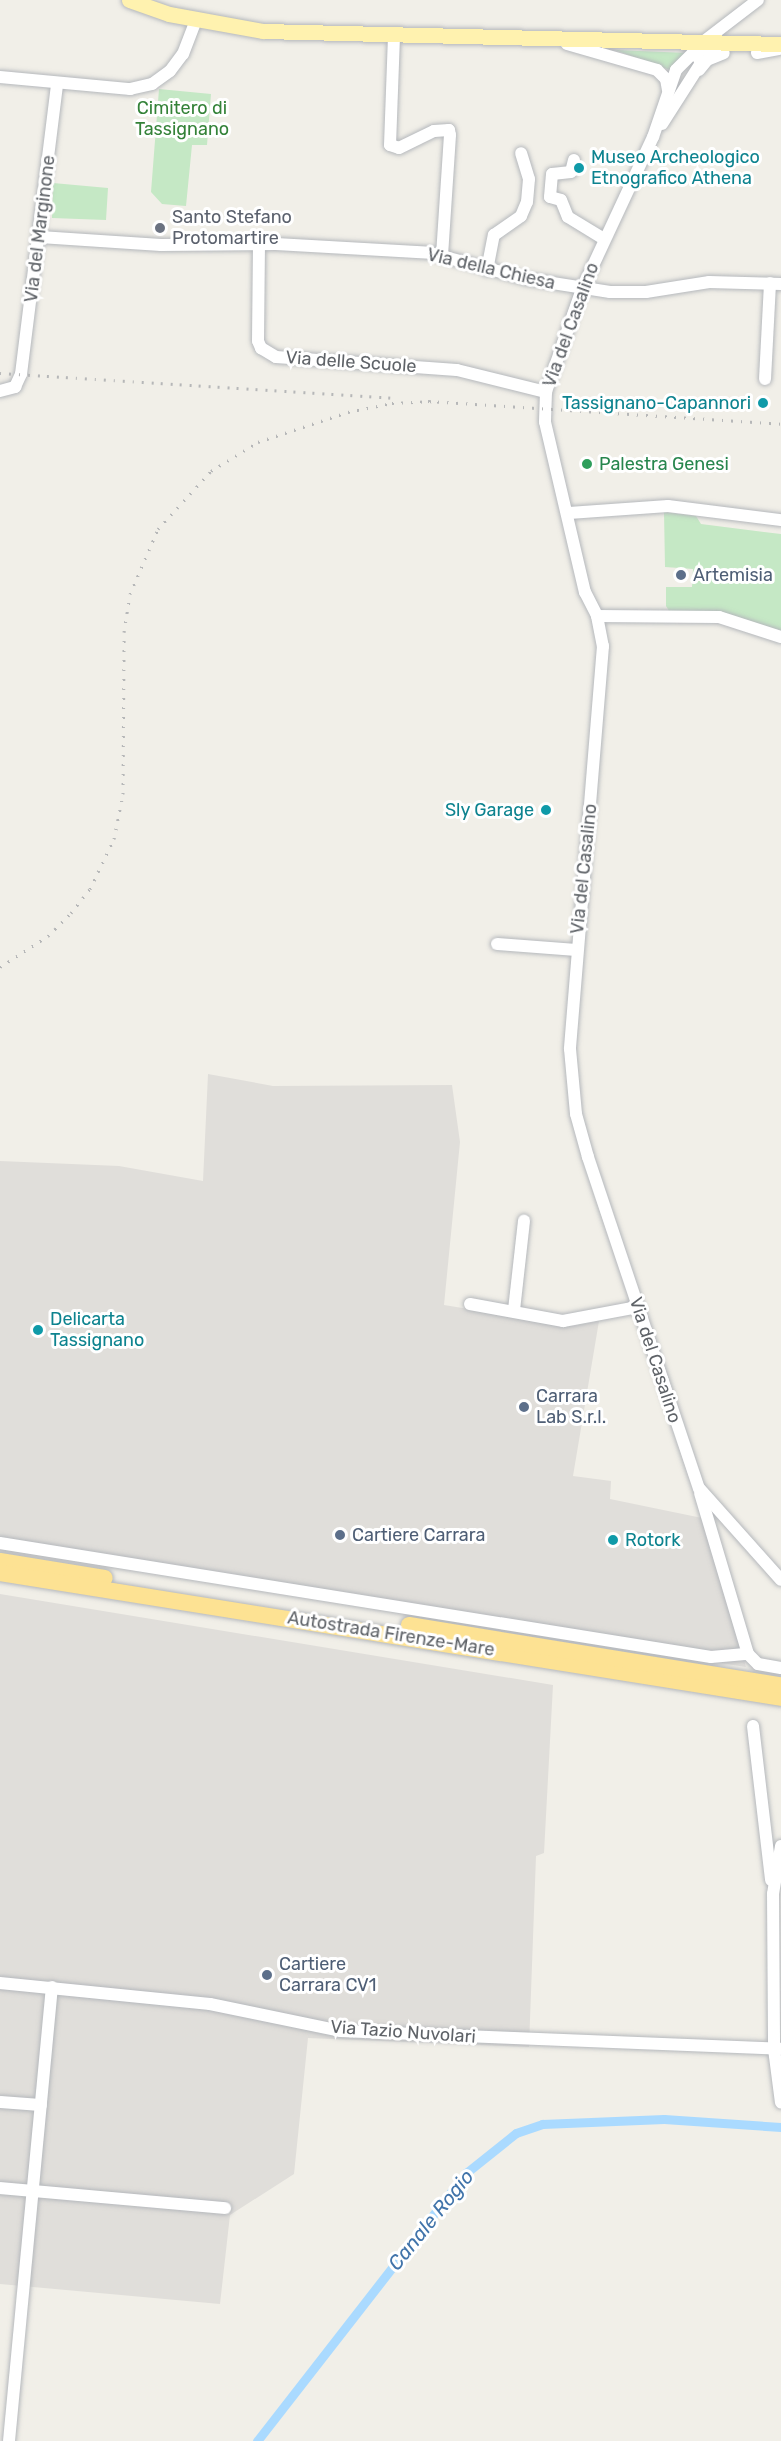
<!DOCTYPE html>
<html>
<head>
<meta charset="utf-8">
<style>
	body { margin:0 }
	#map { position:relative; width:781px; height:2441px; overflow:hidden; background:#f1efe8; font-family:Rubik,sans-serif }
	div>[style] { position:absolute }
	.industrial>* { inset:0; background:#e0deda }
	.green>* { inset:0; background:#c5e8c5 }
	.canal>* { height:9px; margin:-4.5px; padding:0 4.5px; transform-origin:4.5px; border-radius:4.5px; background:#aadaff }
	.roads { filter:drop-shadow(0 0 2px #b5b8bc) drop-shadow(0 0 2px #b5b8bc) }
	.minor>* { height:12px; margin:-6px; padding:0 6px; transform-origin:6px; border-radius:6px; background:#fff }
	.major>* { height:15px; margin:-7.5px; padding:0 7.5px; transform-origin:7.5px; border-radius:7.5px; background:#fff2af }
	.highway>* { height:16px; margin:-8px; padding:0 8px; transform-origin:8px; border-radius:8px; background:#fde293 }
	.rail>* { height:3px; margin-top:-1.5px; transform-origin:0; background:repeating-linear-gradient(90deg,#b6b7b8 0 1.5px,transparent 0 9.5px) }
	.dots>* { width:16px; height:16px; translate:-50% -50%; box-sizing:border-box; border:3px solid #fff; border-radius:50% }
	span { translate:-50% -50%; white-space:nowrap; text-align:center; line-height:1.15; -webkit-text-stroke:6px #fff; paint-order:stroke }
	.park-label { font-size:18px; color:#348238 }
	.culture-label { font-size:18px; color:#0d838f }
	.left { translate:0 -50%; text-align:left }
	.right { translate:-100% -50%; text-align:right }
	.worship-label { font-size:18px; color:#5b616d }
	.street-label { font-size:18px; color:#5f6368 }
	.leisure-label { font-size:18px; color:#27864d }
	.service-label { font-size:18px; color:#4e5e75 }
	.water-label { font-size:20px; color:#4174aa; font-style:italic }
</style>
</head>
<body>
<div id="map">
	<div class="industrial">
		<i style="clip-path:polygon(208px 1074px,273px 1086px,452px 1085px,460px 1142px,444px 1305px,573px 1326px,599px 1321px,573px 1476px,611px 1481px,610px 1499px,702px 1518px,746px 1667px,0 1548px,0 1161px,119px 1166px,203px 1181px)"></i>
		<i style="clip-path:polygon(0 1594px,553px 1685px,544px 1853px,536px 1856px,529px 2047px,308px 2038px,294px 2174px,230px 2215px,220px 2304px,0 2284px)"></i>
	</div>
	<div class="green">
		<i style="clip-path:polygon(615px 50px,688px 53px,670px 70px)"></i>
		<i style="clip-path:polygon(159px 89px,211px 94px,207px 145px,192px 145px,186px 206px,162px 204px,151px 192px)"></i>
		<i style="clip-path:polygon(53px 183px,108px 188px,106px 220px,52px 218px)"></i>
		<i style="clip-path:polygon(664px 512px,696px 516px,701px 524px,781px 534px,781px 634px,671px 614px,666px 606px,666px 587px,692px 587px,693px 569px,665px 567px)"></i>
	</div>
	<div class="canal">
		<i style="left:257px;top:2441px;width:340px;rotate:-52.1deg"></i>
		<i style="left:466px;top:2173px;width:64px;rotate:-38.7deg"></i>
		<i style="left:516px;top:2133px;width:28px;rotate:-19deg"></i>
		<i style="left:542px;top:2124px;width:122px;rotate:-2.3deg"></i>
		<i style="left:664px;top:2119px;width:117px;rotate:3.9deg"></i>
	</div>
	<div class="roads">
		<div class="minor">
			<i style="left:394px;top:36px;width:109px;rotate:92.1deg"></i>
			<i style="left:390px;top:145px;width:9px;rotate:18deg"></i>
			<i style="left:399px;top:148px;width:39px;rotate:-26deg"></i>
			<i style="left:434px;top:131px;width:15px;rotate:-4deg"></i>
			<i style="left:449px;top:130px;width:5px;rotate:79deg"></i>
			<i style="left:450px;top:135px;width:120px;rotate:93.8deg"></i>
			<i style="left:703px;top:42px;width:69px;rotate:-37.4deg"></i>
			<i style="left:567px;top:44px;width:94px;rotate:16.1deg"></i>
			<i style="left:657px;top:70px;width:13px;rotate:45deg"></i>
			<i style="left:666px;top:79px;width:11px;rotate:80deg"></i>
			<i style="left:713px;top:47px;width:18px;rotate:167deg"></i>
			<i style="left:695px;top:51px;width:27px;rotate:135deg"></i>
			<i style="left:676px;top:70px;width:71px;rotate:108.9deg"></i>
			<i style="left:653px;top:137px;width:168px;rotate:115deg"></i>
			<i style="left:582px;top:289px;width:109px;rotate:109.3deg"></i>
			<i style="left:546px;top:392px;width:30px;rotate:92deg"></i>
			<i style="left:545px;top:422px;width:175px;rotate:76.8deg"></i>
			<i style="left:585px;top:592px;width:27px;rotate:63deg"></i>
			<i style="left:597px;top:616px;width:31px;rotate:79deg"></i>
			<i style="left:603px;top:646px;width:404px;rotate:94.7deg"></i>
			<i style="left:570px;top:1049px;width:65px;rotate:84.7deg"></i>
			<i style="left:576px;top:1114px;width:45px;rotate:74.4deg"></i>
			<i style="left:588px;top:1157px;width:349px;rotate:71.5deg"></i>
			<i style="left:699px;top:1488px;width:123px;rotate:48.3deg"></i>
			<i style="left:757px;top:53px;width:22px;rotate:-10deg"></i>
			<i style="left:699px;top:70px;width:13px;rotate:-51deg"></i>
			<i style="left:707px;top:60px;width:18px;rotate:-22deg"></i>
			<i style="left:0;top:77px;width:131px;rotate:5.3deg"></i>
			<i style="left:130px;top:89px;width:23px;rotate:-13deg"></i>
			<i style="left:152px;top:84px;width:22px;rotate:-36deg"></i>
			<i style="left:170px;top:71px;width:21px;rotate:-53deg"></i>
			<i style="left:183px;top:54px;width:36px;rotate:-69deg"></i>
			<i style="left:662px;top:124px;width:72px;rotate:-57.4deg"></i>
			<i style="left:701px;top:63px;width:19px;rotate:-118deg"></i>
			<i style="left:574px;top:160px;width:12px;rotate:104deg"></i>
			<i style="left:571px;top:172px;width:19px;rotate:174deg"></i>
			<i style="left:552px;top:174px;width:23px;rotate:95deg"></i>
			<i style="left:550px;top:197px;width:11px;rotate:15deg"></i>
			<i style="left:561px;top:200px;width:18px;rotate:68deg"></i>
			<i style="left:568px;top:217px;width:42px;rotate:31.4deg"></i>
			<i style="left:40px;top:237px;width:121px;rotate:3.8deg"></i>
			<i style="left:161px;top:245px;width:115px;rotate:-0.5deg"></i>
			<i style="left:276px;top:244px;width:154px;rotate:3.3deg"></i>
			<i style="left:430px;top:253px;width:100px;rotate:15deg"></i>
			<i style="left:527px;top:279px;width:84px;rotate:8.9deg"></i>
			<i style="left:610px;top:292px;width:36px"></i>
			<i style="left:646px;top:292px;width:64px;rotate:-9deg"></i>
			<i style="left:709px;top:282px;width:72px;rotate:1.6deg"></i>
			<i style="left:259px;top:244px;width:97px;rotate:90.6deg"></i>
			<i style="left:258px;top:341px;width:8px;rotate:67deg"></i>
			<i style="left:261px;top:348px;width:17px;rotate:31deg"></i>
			<i style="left:276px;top:357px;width:181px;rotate:4.1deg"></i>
			<i style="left:457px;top:370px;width:92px;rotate:13.9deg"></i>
			<i style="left:487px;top:270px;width:36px;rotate:-79deg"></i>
			<i style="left:494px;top:235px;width:33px;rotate:-35deg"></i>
			<i style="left:521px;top:216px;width:15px;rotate:-67deg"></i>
			<i style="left:527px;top:202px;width:23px;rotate:-85deg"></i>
			<i style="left:529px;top:179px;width:27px;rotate:-107deg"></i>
			<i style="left:765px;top:379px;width:96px;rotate:-87deg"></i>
			<i style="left:0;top:391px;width:16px;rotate:-15deg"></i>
			<i style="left:15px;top:387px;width:14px;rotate:-65deg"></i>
			<i style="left:21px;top:374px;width:292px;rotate:-82.9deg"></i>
			<i style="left:569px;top:513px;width:99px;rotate:-4deg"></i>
			<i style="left:668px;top:506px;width:114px;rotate:7.1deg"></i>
			<i style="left:597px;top:616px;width:122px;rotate:0.5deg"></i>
			<i style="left:719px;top:617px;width:65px;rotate:17.9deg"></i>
			<i style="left:497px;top:944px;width:80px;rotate:4.3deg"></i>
			<i style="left:470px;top:1304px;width:95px;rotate:10.4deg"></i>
			<i style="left:563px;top:1321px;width:76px;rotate:-10.6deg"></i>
			<i style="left:514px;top:1310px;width:90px;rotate:-83.6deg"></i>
			<i style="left:700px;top:1493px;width:168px;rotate:73.4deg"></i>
			<i style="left:748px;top:1654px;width:14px;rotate:45deg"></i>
			<i style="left:758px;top:1664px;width:23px;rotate:10deg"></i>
			<i style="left:0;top:1543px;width:720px;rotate:9.11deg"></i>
			<i style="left:711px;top:1657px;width:37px;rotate:-5deg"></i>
			<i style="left:753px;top:1726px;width:155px;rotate:83.3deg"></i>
			<i style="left:781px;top:1846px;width:49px;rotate:99.5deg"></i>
			<i style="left:773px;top:1894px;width:155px;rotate:89.6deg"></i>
			<i style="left:774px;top:2049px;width:54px;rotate:82.6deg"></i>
			<i style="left:0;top:1983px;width:211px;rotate:5.7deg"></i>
			<i style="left:210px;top:2004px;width:133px;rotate:11.7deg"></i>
			<i style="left:340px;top:2031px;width:441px;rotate:2.3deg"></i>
			<i style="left:0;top:2102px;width:41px;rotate:4.2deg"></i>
			<i style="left:0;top:2188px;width:226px;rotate:5.1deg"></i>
			<i style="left:9px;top:2441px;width:456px;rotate:-84.6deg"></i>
		</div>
		<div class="major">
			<i style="left:129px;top:0;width:42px;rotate:19.3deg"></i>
			<i style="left:169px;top:14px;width:96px;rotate:10.3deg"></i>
			<i style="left:263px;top:31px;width:518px;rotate:1.44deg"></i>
		</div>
		<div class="highway">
			<i style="left:0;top:1561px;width:106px;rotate:9.2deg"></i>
			<i style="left:0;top:1573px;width:791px;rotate:9.09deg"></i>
			<i style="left:409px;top:1625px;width:377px;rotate:9.2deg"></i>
		</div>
	</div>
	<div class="rail">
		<i style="left:0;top:373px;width:393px;rotate:3.6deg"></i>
		<i style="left:428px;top:401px;width:354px;rotate:3.7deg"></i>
		<i style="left:0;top:967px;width:57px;rotate:-32.9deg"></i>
		<i style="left:48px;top:936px;width:33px;rotate:-45deg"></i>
		<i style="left:71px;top:913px;width:31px;rotate:-52deg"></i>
		<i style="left:90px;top:889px;width:55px;rotate:-64.4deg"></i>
		<i style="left:114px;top:839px;width:46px;rotate:-78.7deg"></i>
		<i style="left:123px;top:794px;width:162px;rotate:-89.6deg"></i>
		<i style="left:124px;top:632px;width:38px;rotate:-81deg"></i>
		<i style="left:130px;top:594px;width:71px;rotate:-66.7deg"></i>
		<i style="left:158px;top:529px;width:79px;rotate:-47.6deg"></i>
		<i style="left:211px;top:471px;width:55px;rotate:-31.7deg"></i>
		<i style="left:258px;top:442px;width:95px;rotate:-18.4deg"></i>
		<i style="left:348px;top:412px;width:45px;rotate:-11.6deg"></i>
		<i style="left:392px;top:403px;width:43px;rotate:-2.7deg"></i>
	</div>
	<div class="dots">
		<i style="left:579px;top:168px;background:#0f9aa8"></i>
		<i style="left:160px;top:228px;background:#6b7280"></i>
		<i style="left:763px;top:403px;background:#0f9aa8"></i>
		<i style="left:587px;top:464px;background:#2e9e5b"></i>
		<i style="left:681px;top:575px;background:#5c6f8a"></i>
		<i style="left:546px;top:810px;background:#0f9aa8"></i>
		<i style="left:38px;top:1330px;background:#0f9aa8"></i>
		<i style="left:524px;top:1407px;background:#5c6f8a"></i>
		<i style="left:340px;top:1535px;background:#5c6f8a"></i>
		<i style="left:613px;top:1540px;background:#0f9aa8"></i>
		<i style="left:267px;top:1975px;background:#5c6f8a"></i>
	</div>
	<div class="park-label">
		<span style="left:182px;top:119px">Cimitero di<br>Tassignano</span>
	</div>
	<div class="culture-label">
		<span class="left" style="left:591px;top:168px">Museo Archeologico<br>Etnografico Athena</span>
		<span class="right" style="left:751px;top:403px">Tassignano-Capannori</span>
		<span class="right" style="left:534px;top:810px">Sly Garage</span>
		<span class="left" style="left:50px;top:1330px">Delicarta<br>Tassignano</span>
		<span class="left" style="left:625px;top:1540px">Rotork</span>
	</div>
	<div class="worship-label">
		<span class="left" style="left:172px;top:228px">Santo Stefano<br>Protomartire</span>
	</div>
	<div class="street-label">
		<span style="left:40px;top:229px;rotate:-83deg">Via del Marginone</span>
		<span style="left:491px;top:269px;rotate:13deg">Via della Chiesa</span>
		<span style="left:571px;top:325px;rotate:-70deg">Via del Casalino</span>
		<span style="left:351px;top:362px;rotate:4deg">Via delle Scuole</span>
		<span style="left:584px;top:869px;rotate:-84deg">Via del Casalino</span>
		<span style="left:655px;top:1360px;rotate:72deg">Via del Casalino</span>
		<span style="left:391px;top:1634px;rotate:9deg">Autostrada Firenze-Mare</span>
		<span style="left:403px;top:2032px;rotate:4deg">Via Tazio Nuvolari</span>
	</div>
	<div class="leisure-label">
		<span class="left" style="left:599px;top:464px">Palestra Genesi</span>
	</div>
	<div class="service-label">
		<span class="left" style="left:693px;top:575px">Artemisia</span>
		<span class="left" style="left:536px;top:1407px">Carrara<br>Lab S.r.l.</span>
		<span class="left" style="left:352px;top:1535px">Cartiere Carrara</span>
		<span class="left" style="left:279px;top:1975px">Cartiere<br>Carrara CV1</span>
	</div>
	<div class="water-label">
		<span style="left:431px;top:2220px;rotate:-51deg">Canale Rogio</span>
	</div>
</div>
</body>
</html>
